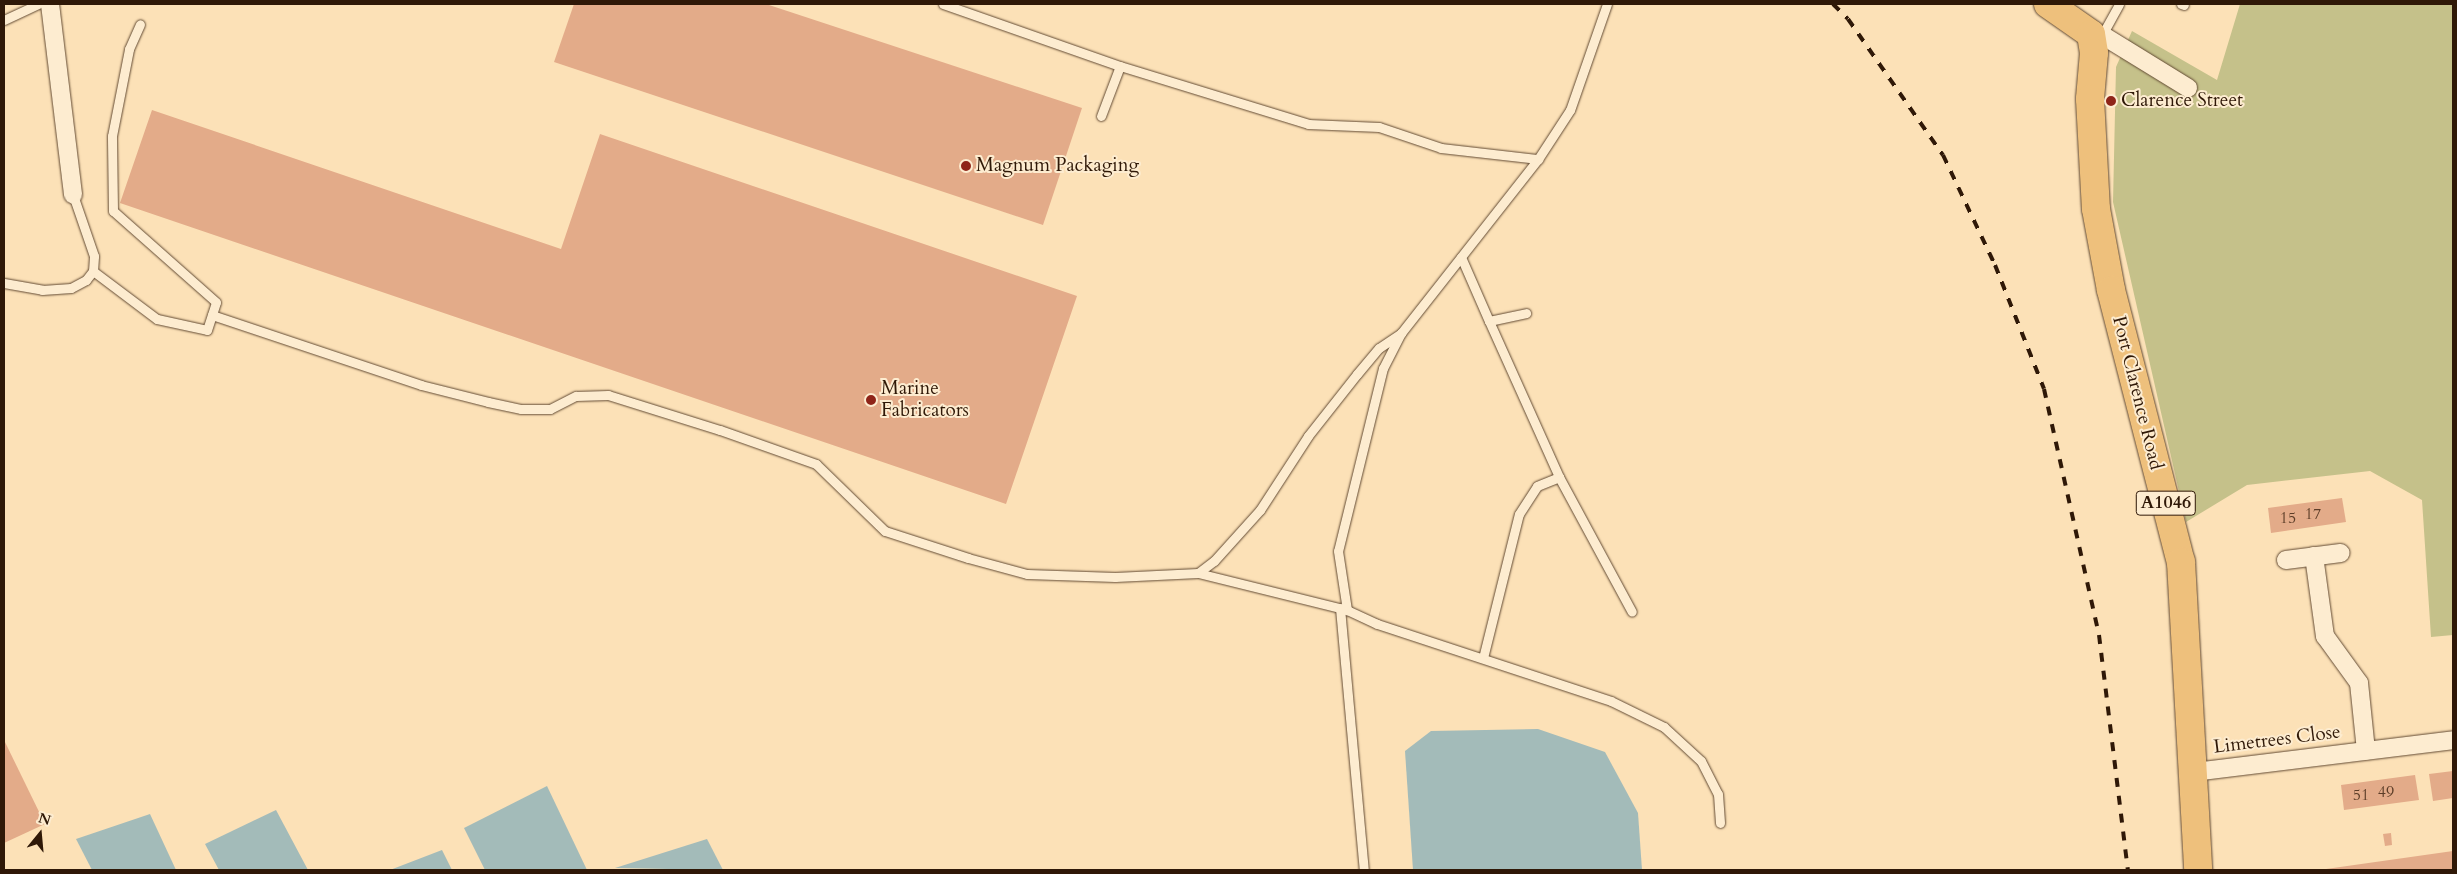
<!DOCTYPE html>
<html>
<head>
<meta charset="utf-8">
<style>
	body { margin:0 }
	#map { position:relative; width:2457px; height:874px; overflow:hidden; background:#fce1b7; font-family:Cardo,serif }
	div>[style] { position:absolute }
	.green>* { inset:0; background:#c5c18a }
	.water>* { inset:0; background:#a3bbb9 }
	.building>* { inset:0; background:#e3ab89 }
	.roads { filter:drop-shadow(0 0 1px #624a33) drop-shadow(0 0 1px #624a33) }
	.service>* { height:9px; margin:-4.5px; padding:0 4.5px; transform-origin:4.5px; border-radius:4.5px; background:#fdecd0 }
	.minor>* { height:18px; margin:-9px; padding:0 9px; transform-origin:9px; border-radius:9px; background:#fdecd0 }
	.primary>* { height:28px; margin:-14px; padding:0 14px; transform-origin:14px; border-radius:14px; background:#eec07c }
	.rail>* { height:4px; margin-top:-2px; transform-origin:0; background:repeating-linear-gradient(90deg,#2f1807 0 9px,transparent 0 18px) }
	.dots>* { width:14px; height:14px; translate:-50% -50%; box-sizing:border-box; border:2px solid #fdecd0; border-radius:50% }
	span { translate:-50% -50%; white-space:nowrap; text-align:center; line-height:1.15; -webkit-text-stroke:4px #fdecd0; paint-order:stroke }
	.number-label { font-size:16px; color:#5c3d28 }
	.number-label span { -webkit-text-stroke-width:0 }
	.shield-label span { padding:1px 4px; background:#fdecd0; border:1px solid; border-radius:4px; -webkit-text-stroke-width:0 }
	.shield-label { font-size:18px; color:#2f1807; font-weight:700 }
	.poi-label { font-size:19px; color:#2f1807 }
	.left { translate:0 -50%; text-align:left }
	.street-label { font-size:19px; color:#2f1807 }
	.frame { position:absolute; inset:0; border:5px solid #2f1807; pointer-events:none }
	.north { position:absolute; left:15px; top:809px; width:50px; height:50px; -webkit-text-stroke:4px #fdecd0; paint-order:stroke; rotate:17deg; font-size:14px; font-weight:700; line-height:20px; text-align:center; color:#2f1807 }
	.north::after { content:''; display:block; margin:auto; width:18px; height:22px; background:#2f1807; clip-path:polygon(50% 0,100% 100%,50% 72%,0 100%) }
</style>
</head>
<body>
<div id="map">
	<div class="green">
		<i style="clip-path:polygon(2240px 4px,2453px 4px,2453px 635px,2431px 637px,2422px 500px,2370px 471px,2247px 485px,2186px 522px,2113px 202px,2116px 67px,2132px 31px,2217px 80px)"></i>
	</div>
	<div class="water">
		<i style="clip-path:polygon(1538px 729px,1605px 752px,1638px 813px,1642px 870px,1413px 870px,1405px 751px,1431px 731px)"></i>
		<i style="clip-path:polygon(547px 786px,587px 870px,485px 870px,464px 828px)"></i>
		<i style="clip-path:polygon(276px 810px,308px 870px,219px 870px,205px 844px)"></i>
		<i style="clip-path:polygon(150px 814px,176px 870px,92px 870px,76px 839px)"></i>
		<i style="clip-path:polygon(707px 839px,723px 870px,615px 868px)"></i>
		<i style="clip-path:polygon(442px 850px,452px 870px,390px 870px)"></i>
	</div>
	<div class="building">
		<i style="clip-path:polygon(574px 4px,766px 4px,1082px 108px,1043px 225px,554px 62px)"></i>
		<i style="clip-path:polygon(152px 110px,561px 249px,600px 134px,1077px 296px,1006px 504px,120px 203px)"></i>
		<i style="clip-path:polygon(2342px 498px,2346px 522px,2271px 533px,2268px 508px)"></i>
		<i style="clip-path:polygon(4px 740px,45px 824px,4px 843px)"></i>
		<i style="clip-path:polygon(2453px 771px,2453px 798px,2433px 801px,2429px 774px)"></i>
		<i style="clip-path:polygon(2415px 775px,2419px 800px,2344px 810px,2341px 785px)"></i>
		<i style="clip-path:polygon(2391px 833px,2392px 845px,2385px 846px,2383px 834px)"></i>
		<i style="clip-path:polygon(2453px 851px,2453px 870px,2327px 870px,2326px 869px)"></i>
	</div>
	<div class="roads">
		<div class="service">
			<i style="left:943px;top:4px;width:188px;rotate:19.3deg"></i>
			<i style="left:1607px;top:4px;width:112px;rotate:109.2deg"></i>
			<i style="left:1570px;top:110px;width:59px;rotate:123.1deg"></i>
			<i style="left:1538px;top:159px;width:221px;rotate:128.2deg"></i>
			<i style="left:1401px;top:333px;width:39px;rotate:117deg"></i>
			<i style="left:1383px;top:368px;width:188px;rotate:103.8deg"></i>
			<i style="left:1338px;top:551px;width:60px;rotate:81.3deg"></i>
			<i style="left:1347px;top:610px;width:33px;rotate:25deg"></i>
			<i style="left:1377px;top:624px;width:246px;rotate:18.2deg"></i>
			<i style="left:1611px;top:701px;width:59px;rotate:26.1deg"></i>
			<i style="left:1664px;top:727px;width:50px;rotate:42.6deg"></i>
			<i style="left:1701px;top:761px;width:37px;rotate:63deg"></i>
			<i style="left:1718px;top:794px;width:29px;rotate:86deg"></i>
			<i style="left:2181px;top:4px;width:3px;rotate:18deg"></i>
			<i style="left:4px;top:20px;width:38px;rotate:-25deg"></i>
			<i style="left:2102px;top:35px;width:35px;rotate:-61deg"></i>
			<i style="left:1101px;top:116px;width:53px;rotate:-69.2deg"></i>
			<i style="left:1120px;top:66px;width:197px;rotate:17.1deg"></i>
			<i style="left:1308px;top:124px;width:71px;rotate:2.4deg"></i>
			<i style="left:1379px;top:127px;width:65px;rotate:18.7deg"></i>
			<i style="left:1441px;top:148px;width:98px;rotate:6.5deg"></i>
			<i style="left:1461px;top:257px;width:70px;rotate:66.4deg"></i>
			<i style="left:1489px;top:321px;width:38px;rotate:-12deg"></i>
			<i style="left:93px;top:271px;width:80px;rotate:36.9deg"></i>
			<i style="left:157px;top:319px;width:51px;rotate:12.4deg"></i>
			<i style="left:207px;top:330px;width:29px;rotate:-72deg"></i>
			<i style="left:216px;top:302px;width:137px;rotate:-138.5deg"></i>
			<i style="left:113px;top:211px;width:75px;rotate:-90.8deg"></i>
			<i style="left:112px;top:136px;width:89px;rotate:-78.9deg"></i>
			<i style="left:129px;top:49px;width:27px;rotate:-66deg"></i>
			<i style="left:4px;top:283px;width:39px;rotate:10deg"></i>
			<i style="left:42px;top:290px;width:29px;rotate:-4deg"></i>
			<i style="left:71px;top:288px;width:17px;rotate:-28deg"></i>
			<i style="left:86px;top:280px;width:11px;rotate:-52deg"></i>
			<i style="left:93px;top:271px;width:15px;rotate:-86deg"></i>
			<i style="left:94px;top:256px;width:65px;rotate:-109deg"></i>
			<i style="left:212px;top:315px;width:220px;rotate:18.5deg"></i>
			<i style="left:421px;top:385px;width:69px;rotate:14.2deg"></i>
			<i style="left:488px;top:402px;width:34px;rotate:12deg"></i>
			<i style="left:521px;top:409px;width:29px"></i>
			<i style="left:550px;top:409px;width:29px;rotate:-27deg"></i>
			<i style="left:576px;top:396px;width:32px;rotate:-2deg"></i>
			<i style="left:608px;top:395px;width:117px;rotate:17.4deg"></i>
			<i style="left:720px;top:430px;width:102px;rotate:19.5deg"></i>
			<i style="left:816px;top:464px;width:96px;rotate:44.2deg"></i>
			<i style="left:885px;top:531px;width:87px;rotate:18deg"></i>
			<i style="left:968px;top:558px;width:61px;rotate:15.2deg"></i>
			<i style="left:1027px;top:574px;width:88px;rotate:2deg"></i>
			<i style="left:1115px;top:577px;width:83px;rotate:-2.8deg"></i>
			<i style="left:1198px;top:573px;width:154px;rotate:13.9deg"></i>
			<i style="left:1489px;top:321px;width:171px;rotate:65.8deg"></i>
			<i style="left:1559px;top:477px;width:153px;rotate:61.6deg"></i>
			<i style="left:1198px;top:573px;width:20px;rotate:-37deg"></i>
			<i style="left:1214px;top:561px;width:69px;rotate:-48deg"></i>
			<i style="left:1260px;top:510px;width:88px;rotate:-57deg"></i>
			<i style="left:1308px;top:436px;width:79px;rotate:-51.7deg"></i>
			<i style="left:1357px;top:374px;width:34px;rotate:-50deg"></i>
			<i style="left:1379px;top:348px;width:27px;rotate:-34deg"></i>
			<i style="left:1340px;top:608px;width:263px;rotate:84.8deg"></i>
			<i style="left:1483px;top:658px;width:148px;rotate:-76deg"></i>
			<i style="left:1519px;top:514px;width:33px;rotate:-57deg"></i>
			<i style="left:1537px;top:486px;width:24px;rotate:-22deg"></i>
		</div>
		<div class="minor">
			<i style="left:50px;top:4px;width:192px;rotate:83.1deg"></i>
			<i style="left:2091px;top:34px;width:11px;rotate:5deg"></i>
			<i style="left:2102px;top:35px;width:101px;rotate:31.6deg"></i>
			<i style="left:2314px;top:556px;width:81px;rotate:82.2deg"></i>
			<i style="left:2325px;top:636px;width:58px;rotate:54.1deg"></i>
			<i style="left:2359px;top:683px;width:68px;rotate:84.1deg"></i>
			<i style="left:2286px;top:560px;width:55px;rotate:-7.3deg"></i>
			<i style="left:2194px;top:772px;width:261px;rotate:-7deg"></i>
		</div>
		<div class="primary">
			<i style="left:2048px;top:4px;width:52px;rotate:34.9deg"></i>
			<i style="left:2091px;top:34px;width:19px;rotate:81deg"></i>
			<i style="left:2094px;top:53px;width:46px;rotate:95deg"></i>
			<i style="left:2090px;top:99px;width:110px;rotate:86.9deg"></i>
			<i style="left:2096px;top:209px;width:82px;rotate:79.5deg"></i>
			<i style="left:2111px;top:290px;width:281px;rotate:75.6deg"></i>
			<i style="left:2181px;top:562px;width:308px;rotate:86.8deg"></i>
		</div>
	</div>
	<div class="rail">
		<i style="left:1833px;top:4px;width:21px;rotate:45deg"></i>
		<i style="left:1848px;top:19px;width:166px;rotate:55.1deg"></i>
		<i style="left:1943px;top:155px;width:122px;rotate:64.7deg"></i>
		<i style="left:1995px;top:265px;width:133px;rotate:68.4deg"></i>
		<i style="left:2044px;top:389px;width:252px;rotate:77.4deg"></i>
		<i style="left:2099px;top:635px;width:237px;rotate:83deg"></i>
	</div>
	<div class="dots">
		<i style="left:2111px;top:101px;background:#8f2418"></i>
		<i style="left:966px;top:166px;background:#8f2418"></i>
		<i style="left:871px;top:400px;background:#8f2418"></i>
	</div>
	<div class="number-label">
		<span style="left:2313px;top:514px">17</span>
		<span style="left:2288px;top:518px">15</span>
		<span style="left:2386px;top:792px">49</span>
		<span style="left:2361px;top:795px">51</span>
	</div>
	<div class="shield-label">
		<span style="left:2166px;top:503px">A1046</span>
	</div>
	<div class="poi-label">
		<span class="left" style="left:2121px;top:101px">Clarence Street</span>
		<span class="left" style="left:976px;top:166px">Magnum Packaging</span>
		<span class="left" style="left:881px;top:400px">Marine<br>Fabricators</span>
	</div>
	<div class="street-label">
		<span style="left:2137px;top:393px;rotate:76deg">Port Clarence Road</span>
		<span style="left:2277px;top:740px;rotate:-7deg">Limetrees Close</span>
	</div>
	<div class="frame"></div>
	<div class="north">N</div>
</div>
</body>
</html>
